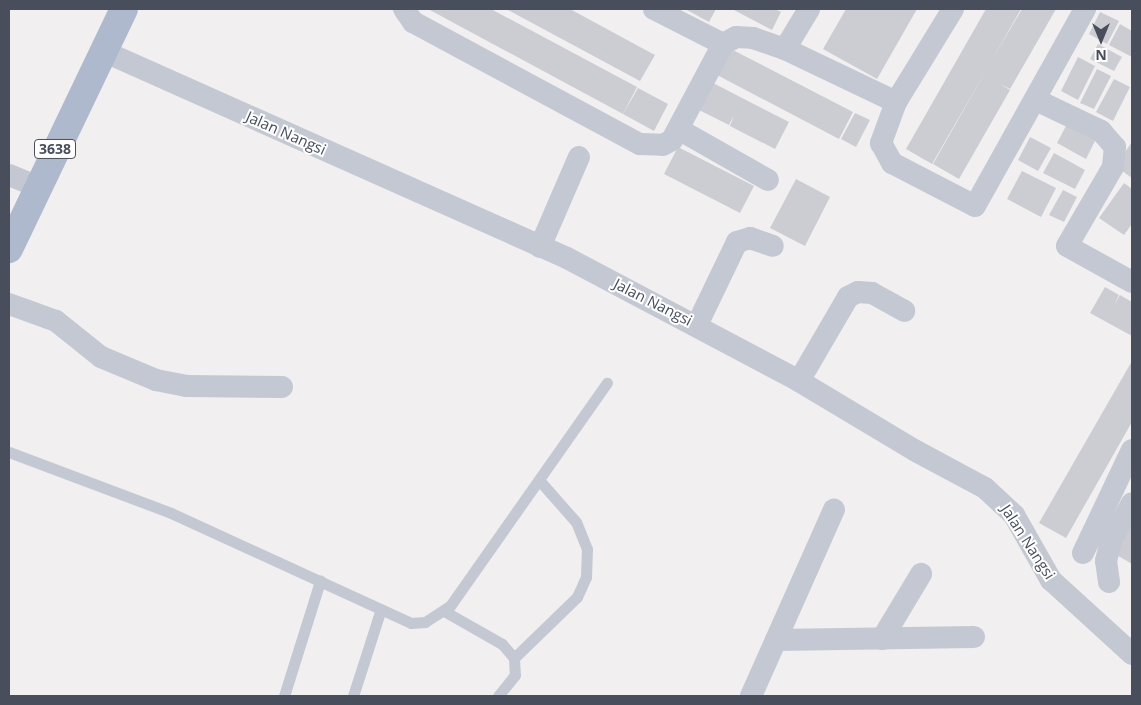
<!DOCTYPE html>
<html>
<head>
<meta charset="utf-8">
<style>
	body { margin:0 }
	#map { position:relative; width:1141px; height:705px; overflow:hidden; background:#f1efef; font-family:"Open Sans",sans-serif }
	div>[style] { position:absolute }
	.building>* { inset:0; background:#cccdd3 }
	.service>* { height:11px; margin:-5.5px; padding:0 5.5px; transform-origin:5.5px; border-radius:5.5px; background:#c3c8d3 }
	.minor>* { height:22px; margin:-11px; padding:0 11px; transform-origin:11px; border-radius:11px; background:#c3c8d3 }
	.primary>* { height:28px; margin:-14px; padding:0 14px; transform-origin:14px; border-radius:14px; background:#afb9cd }
	span { translate:-50% -50%; white-space:nowrap; text-align:center; line-height:1.15; -webkit-text-stroke:4px #fff; paint-order:stroke }
	.shield-label span { padding:1px 4px; background:#fff; border:1px solid; border-radius:4px; -webkit-text-stroke-width:0 }
	.shield-label { font-size:14px; color:#484e5c; font-weight:700 }
	.street-label { font-size:15px; color:#484e5c }
	.frame { position:absolute; inset:0; border:10px solid #484e5c; pointer-events:none }
	.north { position:absolute; left:1076px; top:15px; width:50px; height:50px; -webkit-text-stroke:4px #fff; paint-order:stroke; rotate:180deg; font-size:14px; font-weight:700; line-height:20px; text-align:center; color:#484e5c }
	.north::after { content:''; display:block; margin:auto; width:18px; height:22px; background:#484e5c; clip-path:polygon(50% 0,100% 100%,50% 72%,0 100%) }
</style>
</head>
<body>
<div id="map">
	<div class="building">
		<i style="clip-path:polygon(428px 9px,491px 9px,637px 87px,623px 114px)"></i>
		<i style="clip-path:polygon(506px 9px,570px 9px,640px 47px,636px 55px,640px 47px,655px 55px,640px 81px)"></i>
		<i style="clip-path:polygon(685px 9px,716px 9px,709px 22px)"></i>
		<i style="clip-path:polygon(732px 9px,775px 9px,781px 12px,772px 30px)"></i>
		<i style="clip-path:polygon(846px 9px,917px 9px,877px 79px,850px 64px,867px 34px,850px 64px,823px 49px)"></i>
		<i style="clip-path:polygon(986px 9px,1021px 9px,992px 60px,1022px 9px,1056px 9px,1044px 30px,1036px 25px,1044px 30px,1010px 89px,1000px 84px,1010px 90px,959px 179px,933px 164px,988px 67px,932px 164px,906px 149px)"></i>
		<i style="clip-path:polygon(1100px 12px,1119px 21px,1107px 44px,1089px 34px)"></i>
		<i style="clip-path:polygon(1120px 24px,1132px 31px,1132px 57px,1109px 45px)"></i>
		<i style="clip-path:polygon(1098px 44px,1122px 57px,1114px 71px,1090px 59px)"></i>
		<i style="clip-path:polygon(731px 49px,853px 112px,839px 139px,717px 75px)"></i>
		<i style="clip-path:polygon(1078px 57px,1095px 66px,1078px 100px,1061px 91px)"></i>
		<i style="clip-path:polygon(1097px 69px,1111px 76px,1094px 109px,1080px 103px)"></i>
		<i style="clip-path:polygon(1114px 79px,1130px 87px,1113px 121px,1096px 112px)"></i>
		<i style="clip-path:polygon(713px 83px,789px 122px,775px 149px,730px 126px,734px 115px,729px 125px,699px 110px)"></i>
		<i style="clip-path:polygon(638px 88px,668px 104px,654px 131px,623px 114px)"></i>
		<i style="clip-path:polygon(855px 113px,870px 120px,856px 147px,841px 139px)"></i>
		<i style="clip-path:polygon(1067px 124px,1096px 139px,1086px 159px,1057px 143px)"></i>
		<i style="clip-path:polygon(1030px 137px,1051px 148px,1038px 171px,1018px 160px)"></i>
		<i style="clip-path:polygon(1132px 142px,1132px 178px,1115px 166px)"></i>
		<i style="clip-path:polygon(678px 147px,754px 186px,740px 213px,664px 174px)"></i>
		<i style="clip-path:polygon(1054px 153px,1085px 170px,1075px 189px,1043px 173px)"></i>
		<i style="clip-path:polygon(1022px 171px,1056px 188px,1041px 217px,1007px 199px)"></i>
		<i style="clip-path:polygon(796px 179px,830px 197px,805px 246px,770px 228px)"></i>
		<i style="clip-path:polygon(1124px 183px,1132px 189px,1132px 224px,1124px 235px,1099px 218px)"></i>
		<i style="clip-path:polygon(1063px 190px,1077px 197px,1064px 222px,1049px 215px)"></i>
		<i style="clip-path:polygon(1105px 287px,1119px 295px,1114px 305px,1120px 295px,1132px 302px,1132px 336px,1090px 313px)"></i>
		<i style="clip-path:polygon(1132px 361px,1132px 422px,1066px 538px,1039px 523px)"></i>
		<i style="clip-path:polygon(1132px 524px,1132px 564px,1115px 554px)"></i>
	</div>
	<div class="service">
		<i style="left:9px;top:452px;width:173px;rotate:20.6deg"></i>
		<i style="left:171px;top:513px;width:264px;rotate:24.6deg"></i>
		<i style="left:411px;top:623px;width:14px;rotate:-4deg"></i>
		<i style="left:425px;top:622px;width:30px;rotate:-33deg"></i>
		<i style="left:450px;top:606px;width:273px;rotate:-54.9deg"></i>
		<i style="left:444px;top:611px;width:67px;rotate:29.6deg"></i>
		<i style="left:502px;top:644px;width:18px;rotate:49deg"></i>
		<i style="left:514px;top:658px;width:17px;rotate:87deg"></i>
		<i style="left:515px;top:675px;width:27px;rotate:129deg"></i>
		<i style="left:514px;top:658px;width:88px;rotate:-44.1deg"></i>
		<i style="left:577px;top:597px;width:22px;rotate:-66deg"></i>
		<i style="left:586px;top:577px;width:28px;rotate:-88deg"></i>
		<i style="left:587px;top:549px;width:29px;rotate:-112deg"></i>
		<i style="left:576px;top:522px;width:56px;rotate:-131.4deg"></i>
		<i style="left:284px;top:696px;width:121px;rotate:-72.6deg"></i>
		<i style="left:353px;top:696px;width:91px;rotate:-72.2deg"></i>
	</div>
	<div class="minor">
		<i style="left:404px;top:9px;width:16px;rotate:55deg"></i>
		<i style="left:413px;top:22px;width:258px;rotate:28.3deg"></i>
		<i style="left:640px;top:144px;width:23px;rotate:2deg"></i>
		<i style="left:663px;top:145px;width:10px;rotate:-29deg"></i>
		<i style="left:672px;top:140px;width:109px;rotate:-62deg"></i>
		<i style="left:723px;top:44px;width:15px;rotate:-28deg"></i>
		<i style="left:736px;top:37px;width:17px;rotate:3deg"></i>
		<i style="left:753px;top:38px;width:34px;rotate:19deg"></i>
		<i style="left:785px;top:49px;width:123px;rotate:25.5deg"></i>
		<i style="left:654px;top:9px;width:77px;rotate:26.9deg"></i>
		<i style="left:953px;top:9px;width:109px;rotate:121.5deg"></i>
		<i style="left:896px;top:102px;width:44px;rotate:110.1deg"></i>
		<i style="left:881px;top:143px;width:23px;rotate:61deg"></i>
		<i style="left:892px;top:163px;width:93px;rotate:27.4deg"></i>
		<i style="left:975px;top:206px;width:226px;rotate:-60.8deg"></i>
		<i style="left:785px;top:49px;width:47px;rotate:-59deg"></i>
		<i style="left:103px;top:51px;width:508px;rotate:24.04deg"></i>
		<i style="left:567px;top:258px;width:263px;rotate:27.9deg"></i>
		<i style="left:799px;top:381px;width:136px;rotate:30.9deg"></i>
		<i style="left:916px;top:451px;width:78px;rotate:28.2deg"></i>
		<i style="left:985px;top:488px;width:40px;rotate:43deg"></i>
		<i style="left:1014px;top:515px;width:75px;rotate:60.4deg"></i>
		<i style="left:1051px;top:580px;width:110px;rotate:42.4deg"></i>
		<i style="left:1036px;top:100px;width:72px;rotate:25.5deg"></i>
		<i style="left:1101px;top:131px;width:21px;rotate:49deg"></i>
		<i style="left:1115px;top:147px;width:20px;rotate:96deg"></i>
		<i style="left:1113px;top:167px;width:91px;rotate:120.2deg"></i>
		<i style="left:1067px;top:246px;width:74px;rotate:29deg"></i>
		<i style="left:680px;top:130px;width:101px;rotate:29.6deg"></i>
		<i style="left:9px;top:175px;width:29px;rotate:22deg"></i>
		<i style="left:540px;top:247px;width:98px;rotate:-66.6deg"></i>
		<i style="left:9px;top:304px;width:50px;rotate:19.9deg"></i>
		<i style="left:56px;top:321px;width:58px;rotate:38.7deg"></i>
		<i style="left:101px;top:357px;width:60px;rotate:22.7deg"></i>
		<i style="left:156px;top:380px;width:32px;rotate:11deg"></i>
		<i style="left:187px;top:386px;width:95px;rotate:0.6deg"></i>
		<i style="left:697px;top:325px;width:92px;rotate:-64.3deg"></i>
		<i style="left:737px;top:242px;width:14px;rotate:-17deg"></i>
		<i style="left:750px;top:238px;width:24px;rotate:19deg"></i>
		<i style="left:799px;top:381px;width:97px;rotate:-59.7deg"></i>
		<i style="left:848px;top:297px;width:11px;rotate:-27deg"></i>
		<i style="left:858px;top:292px;width:14px;rotate:4deg"></i>
		<i style="left:872px;top:293px;width:37px;rotate:29deg"></i>
		<i style="left:1083px;top:553px;width:114px;rotate:-64.6deg"></i>
		<i style="left:1109px;top:582px;width:21px;rotate:-98deg"></i>
		<i style="left:1106px;top:561px;width:21px;rotate:-76deg"></i>
		<i style="left:1111px;top:541px;width:43px;rotate:-61.1deg"></i>
		<i style="left:882px;top:639px;width:76px;rotate:-59deg"></i>
		<i style="left:776px;top:640px;width:198px;rotate:-0.9deg"></i>
		<i style="left:751px;top:696px;width:204px;rotate:-66deg"></i>
	</div>
	<div class="primary">
		<i style="left:9px;top:249px;width:266px;rotate:-64.4deg"></i>
	</div>
	<div class="shield-label">
		<span style="left:55px;top:149px">3638</span>
	</div>
	<div class="street-label">
		<span style="left:286px;top:133px;rotate:24deg">Jalan Nangsi</span>
		<span style="left:653px;top:302px;rotate:27deg">Jalan Nangsi</span>
		<span style="left:1028px;top:542px;rotate:57deg">Jalan Nangsi</span>
	</div>
	<div class="frame"></div>
	<div class="north">N</div>
</div>
</body>
</html>
